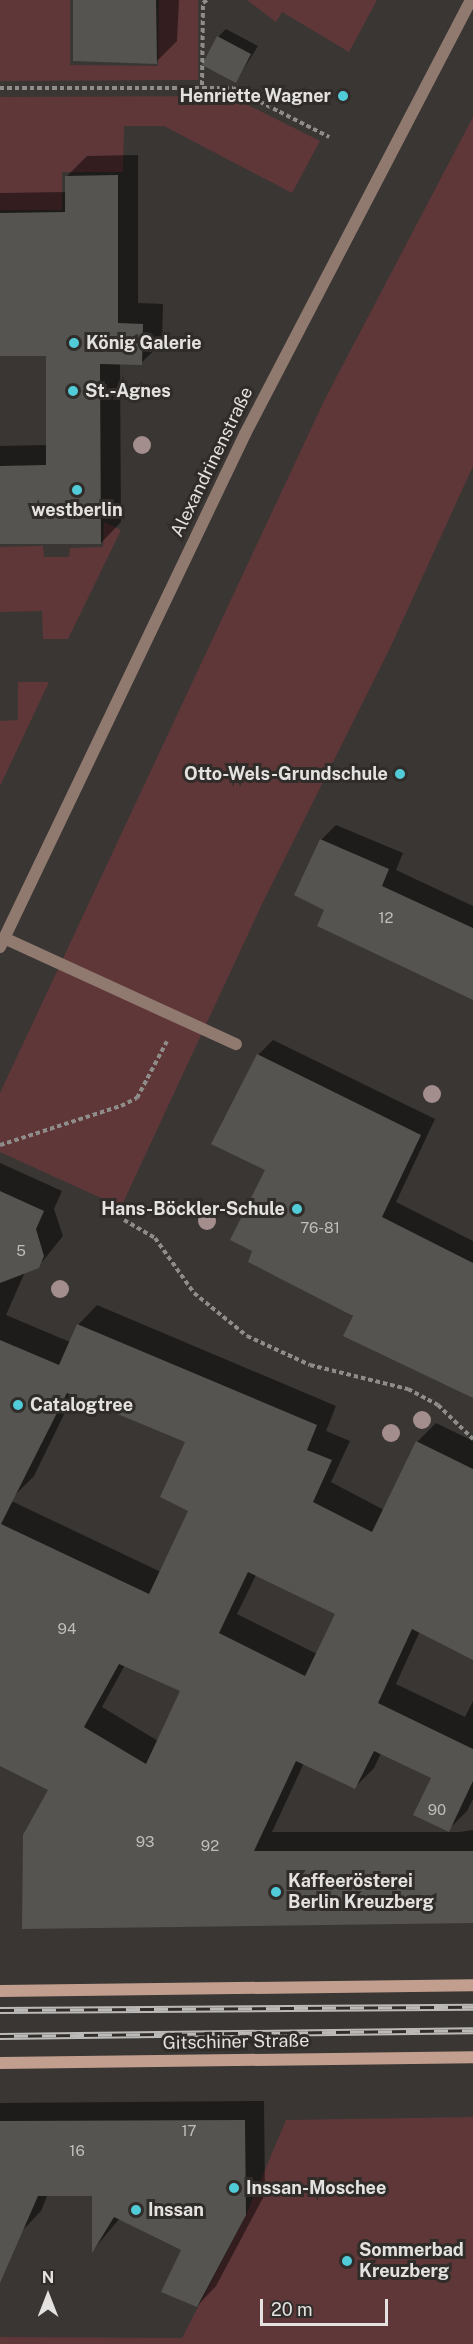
<!DOCTYPE html>
<html>
<head>
<meta charset="utf-8">
<style>
	body { margin:0 }
	#map { position:relative; width:473px; height:2344px; overflow:hidden; background:#393633; font-family:"Public Sans",sans-serif }
	div>[style] { position:absolute }
	.green>* { inset:0; background:#603739 }
	.shadow>* { inset:0; background:#0007 }
	.building>* { inset:0; background:#555450 }
	.path>* { height:4px; margin-top:-2px; transform-origin:0; background:repeating-linear-gradient(90deg,#8f8d8a 0 4.5px,transparent 0 7.5px) }
	.service>* { height:12px; margin:-6px; padding:0 6px; transform-origin:6px; border-radius:6px; background:#90796f }
	.minor>* { height:12px; margin:-6px; padding:0 6px; transform-origin:6px; border-radius:6px; background:#90796f }
	.secondary>* { height:12px; margin:-6px; padding:0 6px; transform-origin:6px; border-radius:6px; background:#c29e8e }
	.rail>* { height:7px; margin-top:-3.5px; transform-origin:0; background:repeating-linear-gradient(90deg,#2f2c29 0 14px,#bcbab8 0 28px); box-sizing:border-box; border-block:2px solid #bcbab8 }
	.trees>* { width:18px; height:18px; margin:-9px; border-radius:50%; background:#a48e8d }
	.dots>* { width:16px; height:16px; translate:-50% -50%; box-sizing:border-box; border:3px solid #2f2c29; border-radius:50% }
	span { translate:-50% -50%; white-space:nowrap; text-align:center; line-height:1.15; -webkit-text-stroke:6px #2f2c29; paint-order:stroke }
	.number-label { font-size:15px; color:#c0bebc }
	.number-label span { -webkit-text-stroke-width:0 }
	.poi-label { font-size:18px; color:#e4e2e0; font-weight:700 }
	.right { translate:-100% -50%; text-align:right }
	.left { translate:0 -50%; text-align:left }
	.street-label { font-size:18px; color:#e4e2e0 }
	.north { position:absolute; left:18px; top:2266px; width:60px; height:60px; -webkit-text-stroke:4px #2f2c29; paint-order:stroke; rotate:0deg; font-size:16px; font-weight:700; line-height:24px; text-align:center; color:#e4e2e0 }
	.north::after { content:''; display:block; margin:auto; width:21px; height:27px; background:#e4e2e0; clip-path:polygon(50% 0,100% 100%,50% 72%,0 100%) }
	.scale { position:absolute; left:260px; top:2299px; width:128px; height:27px; box-sizing:border-box; border:3px solid #e4e2e0; border-top:0; padding-left:8px; font-size:18px; line-height:21px; white-space:nowrap; color:#e4e2e0; -webkit-text-stroke:4px #2f2c29; paint-order:stroke }
</style>
</head>
<body>
<div id="map">
	<div class="green">
		<i style="clip-path:polygon(0 0,70px 0,70px 65px,158px 66px,159px 0,198px 0,198px 80px,0 81px)"></i>
		<i style="clip-path:polygon(247px 0,377px 0,349px 52px,282px 12px,276px 22px)"></i>
		<i style="clip-path:polygon(230px 96px,320px 141px,292px 193px,164px 126px,124px 126px,123px 172px,62px 172px,62px 210px,0 210px,0 97px)"></i>
		<i style="clip-path:polygon(473px 117px,473px 466px,391px 646px,263px 902px,121px 1207px,0 1152px,0 1093px,325px 399px)"></i>
		<i style="clip-path:polygon(104px 522px,121px 530px,68px 639px,43px 639px,42px 611px,0 612px,0 547px,43px 546px,44px 557px,69px 557px,70px 548px,103px 547px)"></i>
		<i style="clip-path:polygon(18px 682px,49px 682px,0 786px,0 721px,18px 720px)"></i>
		<i style="clip-path:polygon(473px 2117px,473px 2344px,0 2344px,0 2337px,182px 2338px,246px 2215px,286px 2120px)"></i>
	</div>
	<div class="shadow">
		<i style="clip-path:polygon(75px 0,179px 0,177px 41px,156px 62px)"></i>
		<i style="clip-path:polygon(226px 29px,258px 46px,236px 81px,218px 37px)"></i>
		<i style="clip-path:polygon(138px 155px,138px 303px,163px 304px,162px 343px,141px 363px,120px 363px,121px 522px,101px 543px,0 543px,0 446px,47px 445px,48px 354px,0 354px,0 193px,67px 192px,67px 176px,87px 156px)"></i>
		<i style="clip-path:polygon(336px 825px,403px 853px,396px 870px,473px 906px,473px 998px,326px 909px,321px 840px)"></i>
		<i style="clip-path:polygon(273px 1040px,435px 1119px,396px 1202px,473px 1241px,473px 1397px,254px 1250px,267px 1169px,258px 1055px)"></i>
		<i style="clip-path:polygon(evenodd,0 1163px,62px 1191px,54px 1209px,63px 1236px,38px 1267px,25px 1272px,6px 1315px,70px 1342px,78px 1325px,97px 1305px,336px 1406px,326px 1431px,350px 1441px,331px 1482px,384px 1510px,417px 1442px,436px 1423px,473px 1441px,473px 1658px,420px 1631px,396px 1684px,465px 1717px,473px 1701px,473px 1799px,467px 1811px,448px 1830px,434px 1777px,381px 1753px,374px 1768px,355px 1787px,304px 1763px,272px 1832px,459px 1832px,473px 1830px,473px 1922px,50px 1789px,0 1765px,0 1500px,3px 1497px,161px 1572px,190px 1510px,187px 1441px,74px 1394px,34px 1476px,15px 1495px,0 1488px,0 1163px,256px 1575px,337px 1613px,317px 1654px,237px 1614px,256px 1575px,0 1163px,125px 1665px,182px 1690px,158px 1741px,102px 1707px,125px 1665px)"></i>
		<i style="clip-path:polygon(264px 2101px,265px 2194px,216px 2286px,197px 2306px,182px 2249px,120px 2218px,94px 2249px,94px 2194px,48px 2194px,41px 2211px,22px 2231px,0 2221px,0 2103px)"></i>
	</div>
	<div class="building">
		<i style="clip-path:polygon(73px 0,156px 0,157px 64px,73px 61px)"></i>
		<i style="clip-path:polygon(217px 36px,251px 54px,236px 83px,202px 65px)"></i>
		<i style="clip-path:polygon(118px 175px,118px 323px,143px 324px,142px 365px,100px 364px,101px 544px,0 544px,0 466px,46px 465px,46px 356px,0 356px,0 213px,65px 212px,65px 176px)"></i>
		<i style="clip-path:polygon(320px 839px,389px 869px,382px 886px,473px 928px,473px 1000px,317px 926px,324px 910px,294px 895px)"></i>
		<i style="clip-path:polygon(257px 1054px,421px 1135px,382px 1217px,473px 1263px,473px 1398px,343px 1336px,353px 1316px,248px 1262px,252px 1251px,230px 1240px,265px 1170px,211px 1144px)"></i>
		<i style="clip-path:polygon(0 1191px,44px 1211px,36px 1229px,44px 1256px,39px 1268px,0 1283px)"></i>
		<i style="clip-path:polygon(evenodd,77px 1324px,317px 1425px,307px 1450px,332px 1460px,313px 1502px,372px 1532px,416px 1441px,473px 1469px,473px 1660px,412px 1629px,378px 1703px,473px 1749px,473px 1781px,449px 1832px,413px 1815px,431px 1778px,374px 1751px,355px 1789px,296px 1761px,254px 1851px,473px 1851px,473px 1923px,22px 1929px,23px 1835px,48px 1790px,0 1766px,0 1340px,59px 1365px,77px 1324px,67px 1393px,185px 1442px,160px 1497px,188px 1511px,149px 1594px,1px 1524px,67px 1393px,77px 1324px,248px 1572px,335px 1614px,305px 1676px,219px 1633px,248px 1572px,77px 1324px,119px 1664px,180px 1691px,146px 1764px,84px 1727px,119px 1664px)"></i>
		<i style="clip-path:polygon(245px 2120px,246px 2215px,197px 2307px,161px 2292px,181px 2250px,114px 2217px,92px 2253px,92px 2196px,38px 2196px,0 2283px,0 2121px)"></i>
	</div>
	<div class="path">
		<i style="left:202px;top:85px;width:82px;rotate:-89.3deg"></i>
		<i style="left:203px;top:3px;width:5px;rotate:-37deg"></i>
		<i style="left:0;top:88px;width:233px"></i>
		<i style="left:233px;top:88px;width:108px;rotate:27deg"></i>
		<i style="left:0;top:1145px;width:127px;rotate:-17.9deg"></i>
		<i style="left:121px;top:1106px;width:18px;rotate:-27deg"></i>
		<i style="left:137px;top:1098px;width:64px;rotate:-62.2deg"></i>
		<i style="left:124px;top:1220px;width:36px;rotate:30deg"></i>
		<i style="left:155px;top:1238px;width:67px;rotate:54.7deg"></i>
		<i style="left:194px;top:1293px;width:68px;rotate:39.1deg"></i>
		<i style="left:247px;top:1336px;width:69px;rotate:24.7deg"></i>
		<i style="left:310px;top:1365px;width:101px;rotate:13.8deg"></i>
		<i style="left:408px;top:1389px;width:34px;rotate:28deg"></i>
		<i style="left:438px;top:1405px;width:49px;rotate:44.2deg"></i>
	</div>
	<div class="service">
		<i style="left:4px;top:938px;width:255px;rotate:24.6deg"></i>
	</div>
	<div class="minor">
		<i style="left:0;top:947px;width:569px;rotate:-64.47deg"></i>
		<i style="left:245px;top:434px;width:489px;rotate:-62.5deg"></i>
	</div>
	<div class="secondary">
		<i style="left:0;top:1991px;width:473px;rotate:-0.7deg"></i>
		<i style="left:0;top:2063px;width:473px;rotate:-0.7deg"></i>
	</div>
	<div class="rail">
		<i style="left:0;top:2010px;width:473px;rotate:-0.4deg"></i>
		<i style="left:0;top:2036px;width:473px;rotate:-0.7deg"></i>
	</div>
	<div class="trees">
		<i style="left:142px;top:445px"></i>
		<i style="left:432px;top:1094px"></i>
		<i style="left:207px;top:1221px"></i>
		<i style="left:60px;top:1289px"></i>
		<i style="left:422px;top:1420px"></i>
		<i style="left:391px;top:1433px"></i>
	</div>
	<div class="dots">
		<i style="left:343px;top:96px;background:#52cbd8"></i>
		<i style="left:74px;top:343px;background:#52cbd8"></i>
		<i style="left:73px;top:391px;background:#52cbd8"></i>
		<i style="left:77px;top:490px;background:#52cbd8"></i>
		<i style="left:400px;top:774px;background:#52cbd8"></i>
		<i style="left:297px;top:1209px;background:#52cbd8"></i>
		<i style="left:18px;top:1405px;background:#52cbd8"></i>
		<i style="left:276px;top:1892px;background:#52cbd8"></i>
		<i style="left:234px;top:2188px;background:#52cbd8"></i>
		<i style="left:136px;top:2210px;background:#52cbd8"></i>
		<i style="left:347px;top:2261px;background:#52cbd8"></i>
	</div>
	<div class="number-label">
		<span style="left:386px;top:918px">12</span>
		<span style="left:320px;top:1228px">76-81</span>
		<span style="left:21px;top:1251px">5</span>
		<span style="left:67px;top:1629px">94</span>
		<span style="left:437px;top:1810px">90</span>
		<span style="left:145px;top:1842px">93</span>
		<span style="left:210px;top:1846px">92</span>
		<span style="left:189px;top:2131px">17</span>
		<span style="left:77px;top:2151px">16</span>
	</div>
	<div class="poi-label">
		<span class="right" style="left:331px;top:96px">Henriette Wagner</span>
		<span class="left" style="left:86px;top:343px">König Galerie</span>
		<span class="left" style="left:85px;top:391px">St.-Agnes</span>
		<span style="left:77px;top:510px">westberlin</span>
		<span class="right" style="left:388px;top:774px">Otto-Wels-Grundschule</span>
		<span class="right" style="left:285px;top:1209px">Hans-Böckler-Schule</span>
		<span class="left" style="left:30px;top:1405px">Catalogtree</span>
		<span class="left" style="left:288px;top:1892px">Kaffeerösterei<br>Berlin Kreuzberg</span>
		<span class="left" style="left:246px;top:2188px">Inssan-Moschee</span>
		<span class="left" style="left:148px;top:2210px">Inssan</span>
		<span class="left" style="left:359px;top:2261px">Sommerbad<br>Kreuzberg</span>
	</div>
	<div class="street-label">
		<span style="left:212px;top:462px;rotate:-64deg">Alexandrinenstraße</span>
		<span style="left:236px;top:2042px;rotate:-1deg">Gitschiner Straße</span>
	</div>
	<div class="north">N</div>
	<div class="scale">20 m</div>
</div>
</body>
</html>
